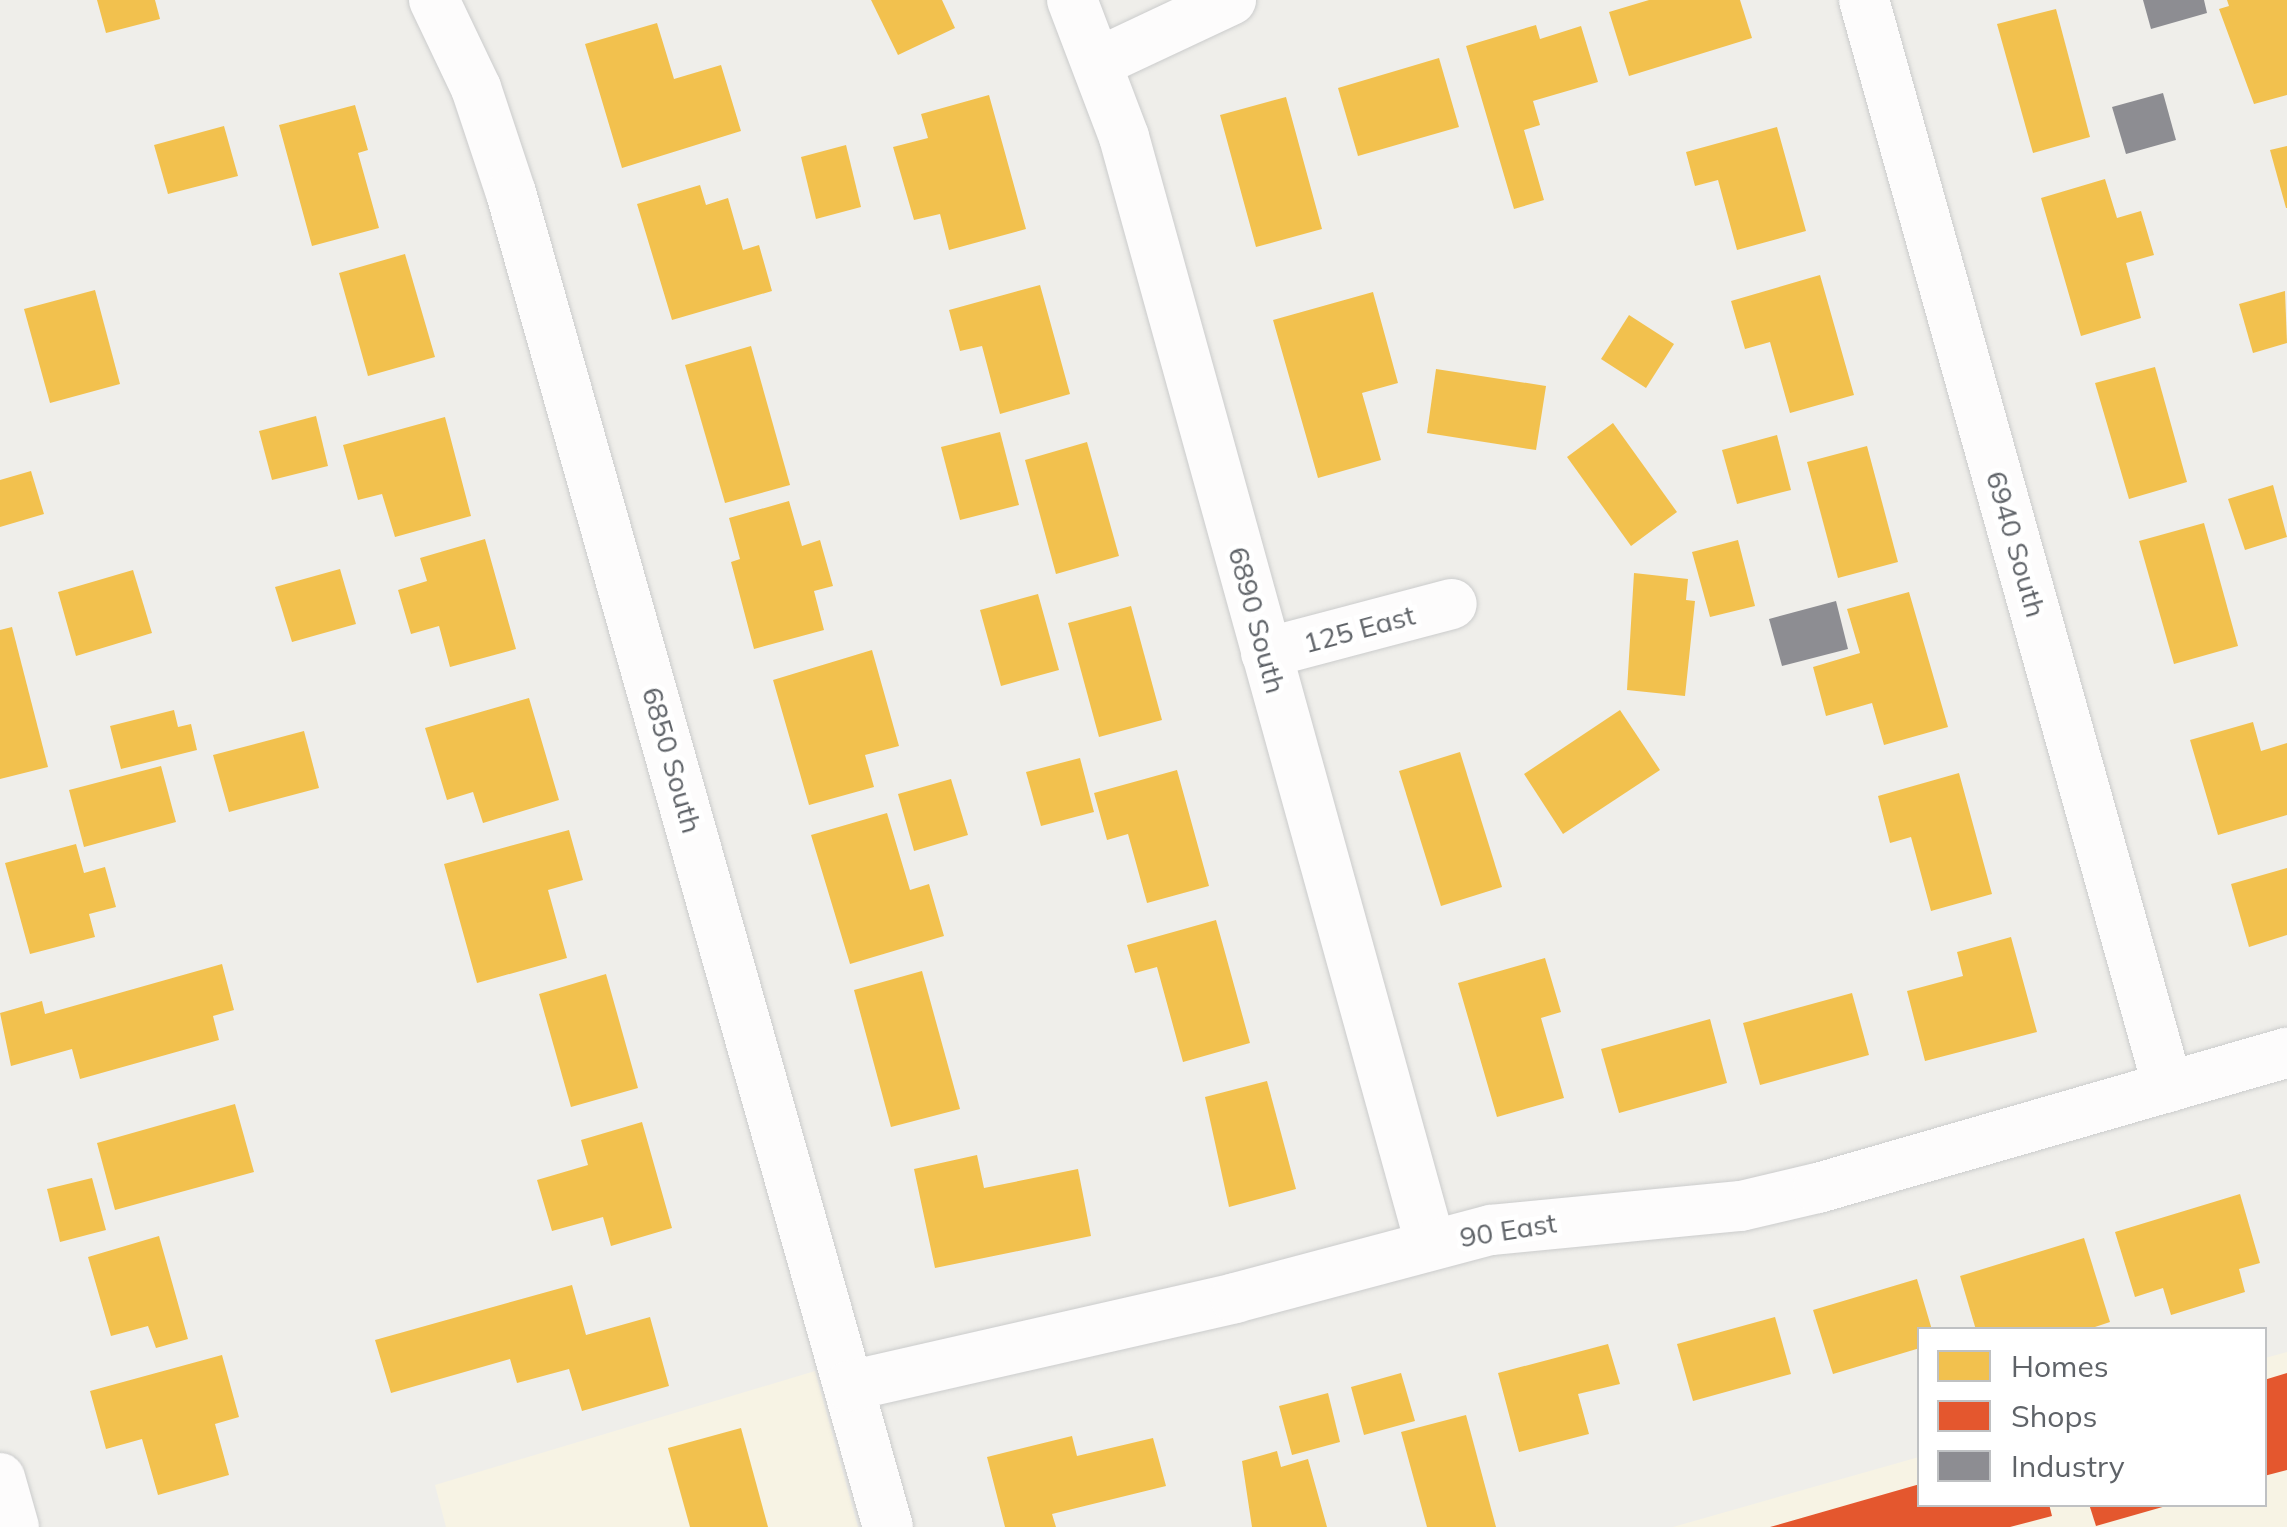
<!DOCTYPE html>
<html>
<head>
<meta charset="utf-8">
<style>
	body { margin:0 }
	#map { position:relative; width:2287px; height:1527px; overflow:hidden; background:#efeeea; font-family:Mulish,sans-serif }
	div>[style] { position:absolute }
	.commercial>* { inset:0; background:#f7f3e4 }
	.homes>* { inset:0; background:#f2c14e }
	.shops>* { inset:0; background:#e4572e }
	.industry>* { inset:0; background:#8d8d92 }
	.roads { filter:drop-shadow(0 0 2px #cbcccc) drop-shadow(0 0 2px #cbcccc) }
	.minor>* { height:50px; margin:-25px; padding:0 25px; transform-origin:25px; border-radius:25px; background:#fdfcfc }
	span { translate:-50% -50%; white-space:nowrap; text-align:center; line-height:1.15; -webkit-text-stroke:10px #fff; paint-order:stroke }
	.street-label { font-size:28px; color:#5f6368 }
	.legend { position:absolute; left:1917px; top:1327px; width:350px; height:180px; box-sizing:border-box; background:#fff; border:2px solid #bfc1c3; margin:0; padding:12px 18px; list-style:none; font-size:30px; color:#5f6368 }
	.legend li { display:flex; align-items:center; gap:20px; height:50px }
	.legend b { width:50px; border:2px solid #bfc1c3 }
</style>
</head>
<body>
<div id="map">
	<div class="commercial">
		<i style="clip-path:polygon(2287px 1352px,2287px 1527px,1673px 1527px,1919px 1457px,1920px 1504px,2264px 1504px,2265px 1358px)"></i>
		<i style="clip-path:polygon(815px 1371px,858px 1527px,446px 1527px,435px 1485px)"></i>
	</div>
	<div class="homes">
		<i style="clip-path:polygon(97px 0,155px 0,160px 19px,106px 33px)"></i>
		<i style="clip-path:polygon(871px 0,942px 0,955px 28px,898px 55px)"></i>
		<i style="clip-path:polygon(1649px 0,1740px 0,1752px 38px,1629px 76px,1609px 12px)"></i>
		<i style="clip-path:polygon(2227px 0,2287px 0,2287px 95px,2254px 104px,2219px 9px,2229px 6px)"></i>
		<i style="clip-path:polygon(2056px 9px,2090px 137px,2033px 153px,1997px 24px)"></i>
		<i style="clip-path:polygon(657px 23px,674px 79px,721px 65px,741px 131px,622px 168px,585px 44px)"></i>
		<i style="clip-path:polygon(1536px 25px,1540px 39px,1581px 26px,1598px 82px,1533px 101px,1540px 125px,1524px 130px,1544px 200px,1514px 209px,1466px 46px)"></i>
		<i style="clip-path:polygon(1439px 58px,1459px 127px,1358px 156px,1338px 88px)"></i>
		<i style="clip-path:polygon(989px 95px,1026px 229px,949px 250px,940px 214px,914px 220px,893px 147px,928px 138px,921px 114px)"></i>
		<i style="clip-path:polygon(1286px 97px,1322px 229px,1256px 247px,1220px 115px)"></i>
		<i style="clip-path:polygon(355px 105px,368px 150px,358px 153px,379px 228px,312px 246px,279px 125px)"></i>
		<i style="clip-path:polygon(224px 126px,238px 176px,168px 194px,154px 145px)"></i>
		<i style="clip-path:polygon(1777px 127px,1806px 231px,1737px 250px,1718px 180px,1695px 186px,1686px 152px)"></i>
		<i style="clip-path:polygon(846px 145px,861px 207px,816px 219px,801px 157px)"></i>
		<i style="clip-path:polygon(2287px 146px,2287px 208px,2286px 208px,2270px 150px)"></i>
		<i style="clip-path:polygon(2105px 179px,2117px 218px,2141px 211px,2154px 255px,2126px 263px,2141px 318px,2081px 336px,2041px 198px)"></i>
		<i style="clip-path:polygon(700px 185px,706px 205px,728px 198px,743px 250px,759px 245px,772px 291px,672px 320px,637px 204px)"></i>
		<i style="clip-path:polygon(405px 254px,435px 357px,368px 376px,339px 273px)"></i>
		<i style="clip-path:polygon(1820px 275px,1854px 395px,1790px 413px,1770px 342px,1745px 349px,1731px 301px)"></i>
		<i style="clip-path:polygon(1040px 285px,1070px 394px,1000px 414px,982px 346px,960px 351px,949px 310px)"></i>
		<i style="clip-path:polygon(95px 290px,120px 384px,50px 403px,24px 309px)"></i>
		<i style="clip-path:polygon(2285px 291px,2287px 343px,2253px 353px,2239px 304px)"></i>
		<i style="clip-path:polygon(1373px 292px,1398px 383px,1362px 393px,1381px 460px,1318px 478px,1273px 320px)"></i>
		<i style="clip-path:polygon(1629px 315px,1674px 344px,1646px 388px,1601px 359px)"></i>
		<i style="clip-path:polygon(751px 346px,790px 485px,725px 503px,685px 365px)"></i>
		<i style="clip-path:polygon(2155px 367px,2187px 482px,2129px 499px,2095px 383px)"></i>
		<i style="clip-path:polygon(1436px 369px,1546px 386px,1536px 450px,1427px 433px)"></i>
		<i style="clip-path:polygon(316px 416px,328px 466px,272px 480px,259px 431px)"></i>
		<i style="clip-path:polygon(445px 417px,471px 516px,395px 537px,382px 494px,358px 500px,343px 445px)"></i>
		<i style="clip-path:polygon(1613px 423px,1677px 512px,1631px 546px,1567px 457px)"></i>
		<i style="clip-path:polygon(1000px 432px,1019px 505px,960px 520px,941px 447px)"></i>
		<i style="clip-path:polygon(1777px 435px,1791px 490px,1737px 504px,1722px 450px)"></i>
		<i style="clip-path:polygon(1087px 442px,1119px 556px,1056px 574px,1025px 460px)"></i>
		<i style="clip-path:polygon(1867px 446px,1898px 562px,1838px 578px,1807px 462px)"></i>
		<i style="clip-path:polygon(31px 471px,44px 514px,0 527px,0 480px)"></i>
		<i style="clip-path:polygon(2273px 485px,2287px 537px,2245px 550px,2228px 499px)"></i>
		<i style="clip-path:polygon(789px 501px,802px 546px,820px 540px,833px 586px,814px 591px,824px 630px,754px 649px,731px 562px,740px 559px,729px 518px)"></i>
		<i style="clip-path:polygon(2204px 523px,2238px 646px,2174px 664px,2139px 541px)"></i>
		<i style="clip-path:polygon(485px 539px,516px 649px,450px 667px,439px 626px,411px 634px,398px 590px,427px 581px,420px 558px)"></i>
		<i style="clip-path:polygon(1738px 540px,1755px 606px,1710px 617px,1692px 552px)"></i>
		<i style="clip-path:polygon(340px 569px,356px 624px,292px 642px,275px 587px)"></i>
		<i style="clip-path:polygon(133px 570px,152px 633px,76px 656px,58px 592px)"></i>
		<i style="clip-path:polygon(1634px 573px,1688px 579px,1686px 600px,1695px 601px,1685px 696px,1627px 690px)"></i>
		<i style="clip-path:polygon(1909px 592px,1948px 727px,1884px 745px,1872px 703px,1826px 716px,1813px 667px,1860px 653px,1847px 609px)"></i>
		<i style="clip-path:polygon(1038px 594px,1059px 670px,1001px 686px,980px 610px)"></i>
		<i style="clip-path:polygon(1131px 606px,1162px 720px,1099px 737px,1068px 623px)"></i>
		<i style="clip-path:polygon(12px 627px,48px 767px,0 779px,0 630px)"></i>
		<i style="clip-path:polygon(872px 650px,899px 746px,865px 755px,874px 787px,809px 805px,773px 680px)"></i>
		<i style="clip-path:polygon(529px 698px,559px 800px,483px 823px,473px 792px,447px 800px,425px 728px)"></i>
		<i style="clip-path:polygon(174px 710px,178px 727px,191px 724px,197px 750px,121px 769px,110px 726px)"></i>
		<i style="clip-path:polygon(1620px 710px,1660px 770px,1563px 834px,1524px 774px)"></i>
		<i style="clip-path:polygon(2253px 722px,2261px 751px,2287px 743px,2287px 815px,2218px 835px,2190px 740px)"></i>
		<i style="clip-path:polygon(304px 731px,319px 788px,229px 812px,213px 755px)"></i>
		<i style="clip-path:polygon(1460px 752px,1502px 887px,1441px 906px,1399px 771px)"></i>
		<i style="clip-path:polygon(1080px 758px,1094px 812px,1041px 826px,1026px 772px)"></i>
		<i style="clip-path:polygon(161px 766px,176px 822px,84px 847px,69px 790px)"></i>
		<i style="clip-path:polygon(1177px 770px,1209px 886px,1147px 903px,1128px 834px,1107px 840px,1094px 793px)"></i>
		<i style="clip-path:polygon(1959px 773px,1992px 894px,1931px 911px,1911px 837px,1890px 843px,1878px 796px)"></i>
		<i style="clip-path:polygon(951px 779px,968px 835px,914px 851px,898px 794px)"></i>
		<i style="clip-path:polygon(887px 813px,910px 890px,929px 884px,944px 936px,850px 964px,811px 835px)"></i>
		<i style="clip-path:polygon(569px 830px,583px 880px,548px 890px,567px 958px,477px 983px,444px 864px)"></i>
		<i style="clip-path:polygon(76px 844px,84px 873px,105px 867px,116px 907px,89px 914px,95px 937px,30px 954px,5px 863px)"></i>
		<i style="clip-path:polygon(2287px 868px,2287px 935px,2249px 947px,2231px 884px)"></i>
		<i style="clip-path:polygon(1216px 920px,1250px 1043px,1183px 1062px,1157px 967px,1135px 973px,1127px 945px)"></i>
		<i style="clip-path:polygon(2011px 937px,2037px 1032px,1925px 1061px,1907px 991px,1963px 976px,1957px 952px)"></i>
		<i style="clip-path:polygon(1545px 958px,1561px 1012px,1541px 1018px,1564px 1098px,1497px 1117px,1458px 983px)"></i>
		<i style="clip-path:polygon(222px 964px,234px 1010px,213px 1016px,219px 1040px,80px 1079px,72px 1049px,11px 1066px,0 1013px,42px 1001px,45px 1014px)"></i>
		<i style="clip-path:polygon(922px 971px,960px 1109px,891px 1127px,854px 990px)"></i>
		<i style="clip-path:polygon(606px 974px,638px 1088px,571px 1107px,539px 994px)"></i>
		<i style="clip-path:polygon(1852px 993px,1869px 1055px,1760px 1085px,1743px 1023px)"></i>
		<i style="clip-path:polygon(1710px 1019px,1727px 1083px,1619px 1113px,1601px 1049px)"></i>
		<i style="clip-path:polygon(1267px 1081px,1296px 1189px,1229px 1207px,1205px 1097px)"></i>
		<i style="clip-path:polygon(235px 1104px,254px 1172px,115px 1210px,97px 1143px)"></i>
		<i style="clip-path:polygon(642px 1122px,672px 1228px,611px 1246px,603px 1217px,552px 1231px,537px 1180px,588px 1165px,581px 1140px)"></i>
		<i style="clip-path:polygon(977px 1155px,984px 1188px,1078px 1169px,1091px 1236px,935px 1268px,914px 1169px)"></i>
		<i style="clip-path:polygon(92px 1178px,106px 1230px,60px 1242px,47px 1189px)"></i>
		<i style="clip-path:polygon(2240px 1194px,2260px 1263px,2239px 1269px,2245px 1292px,2171px 1315px,2163px 1288px,2135px 1297px,2115px 1232px)"></i>
		<i style="clip-path:polygon(159px 1236px,188px 1339px,156px 1348px,148px 1326px,111px 1336px,88px 1257px)"></i>
		<i style="clip-path:polygon(2084px 1238px,2110px 1322px,2086px 1330px,1976px 1330px,1960px 1276px)"></i>
		<i style="clip-path:polygon(1917px 1279px,1932px 1330px,1920px 1330px,1920px 1348px,1833px 1374px,1813px 1310px)"></i>
		<i style="clip-path:polygon(572px 1285px,586px 1335px,650px 1317px,669px 1386px,582px 1411px,569px 1369px,517px 1383px,510px 1359px,391px 1393px,375px 1340px)"></i>
		<i style="clip-path:polygon(1775px 1317px,1791px 1374px,1693px 1401px,1677px 1344px)"></i>
		<i style="clip-path:polygon(1608px 1344px,1620px 1384px,1578px 1394px,1589px 1434px,1519px 1452px,1498px 1373px)"></i>
		<i style="clip-path:polygon(222px 1355px,239px 1417px,215px 1424px,229px 1475px,158px 1495px,142px 1439px,106px 1449px,90px 1391px)"></i>
		<i style="clip-path:polygon(1401px 1373px,1415px 1421px,1364px 1435px,1351px 1387px)"></i>
		<i style="clip-path:polygon(1328px 1393px,1340px 1442px,1292px 1455px,1279px 1406px)"></i>
		<i style="clip-path:polygon(1466px 1415px,1496px 1527px,1427px 1527px,1401px 1432px)"></i>
		<i style="clip-path:polygon(741px 1428px,768px 1527px,690px 1527px,668px 1448px)"></i>
		<i style="clip-path:polygon(1072px 1436px,1077px 1456px,1153px 1438px,1166px 1486px,1052px 1514px,1056px 1527px,1005px 1527px,987px 1457px)"></i>
		<i style="clip-path:polygon(1277px 1451px,1281px 1467px,1308px 1459px,1327px 1527px,1252px 1527px,1242px 1461px)"></i>
	</div>
	<div class="shops">
		<i style="clip-path:polygon(2287px 1373px,2287px 1470px,2264px 1476px,2264px 1380px)"></i>
		<i style="clip-path:polygon(1920px 1484px,1920px 1504px,2049px 1504px,2052px 1516px,2010px 1527px,1770px 1527px)"></i>
		<i style="clip-path:polygon(2089px 1504px,2166px 1504px,2166px 1506px,2096px 1526px)"></i>
	</div>
	<div class="industry">
		<i style="clip-path:polygon(2143px 0,2204px 0,2207px 13px,2151px 29px)"></i>
		<i style="clip-path:polygon(2163px 93px,2176px 140px,2126px 154px,2112px 107px)"></i>
		<i style="clip-path:polygon(1836px 601px,1848px 649px,1782px 666px,1769px 619px)"></i>
	</div>
	<div class="roads">
		<div class="minor">
			<i style="left:434px;top:0;width:98px;rotate:64.5deg"></i>
			<i style="left:476px;top:88px;width:111px;rotate:71.6deg"></i>
			<i style="left:511px;top:193px;width:1386px;rotate:74.22deg"></i>
			<i style="left:1072px;top:0;width:147px;rotate:69.2deg"></i>
			<i style="left:1124px;top:137px;width:1148px;rotate:74.53deg"></i>
			<i style="left:1864px;top:0;width:1129px;rotate:74.38deg"></i>
			<i style="left:1099px;top:62px;width:146px;rotate:-25.2deg"></i>
			<i style="left:1266px;top:653px;width:192px;rotate:-14.8deg"></i>
			<i style="left:849px;top:1386px;width:396px;rotate:-12.8deg"></i>
			<i style="left:1235px;top:1298px;width:265px;rotate:-14.9deg"></i>
			<i style="left:1491px;top:1230px;width:251px;rotate:-5.5deg"></i>
			<i style="left:1741px;top:1206px;width:79px;rotate:-13.2deg"></i>
			<i style="left:1818px;top:1188px;width:488px;rotate:-16.1deg"></i>
			<i style="left:0;top:1478px;width:51px;rotate:74.1deg"></i>
		</div>
	</div>
	<div class="street-label">
		<span style="left:2016px;top:544px;rotate:74deg">6940 South</span>
		<span style="left:1257px;top:620px;rotate:75deg">6890 South</span>
		<span style="left:1359px;top:629px;rotate:-15deg">125 East</span>
		<span style="left:672px;top:760px;rotate:74deg">6850 South</span>
		<span style="left:1508px;top:1230px;rotate:-9deg">90 East</span>
	</div>
	<ul class="legend">
	<li><b style="height:28px;background:#f2c14e"></b>Homes</li>
	<li><b style="height:28px;background:#e4572e"></b>Shops</li>
	<li><b style="height:28px;background:#8d8d92"></b>Industry</li>
	</ul>
</div>
</body>
</html>
